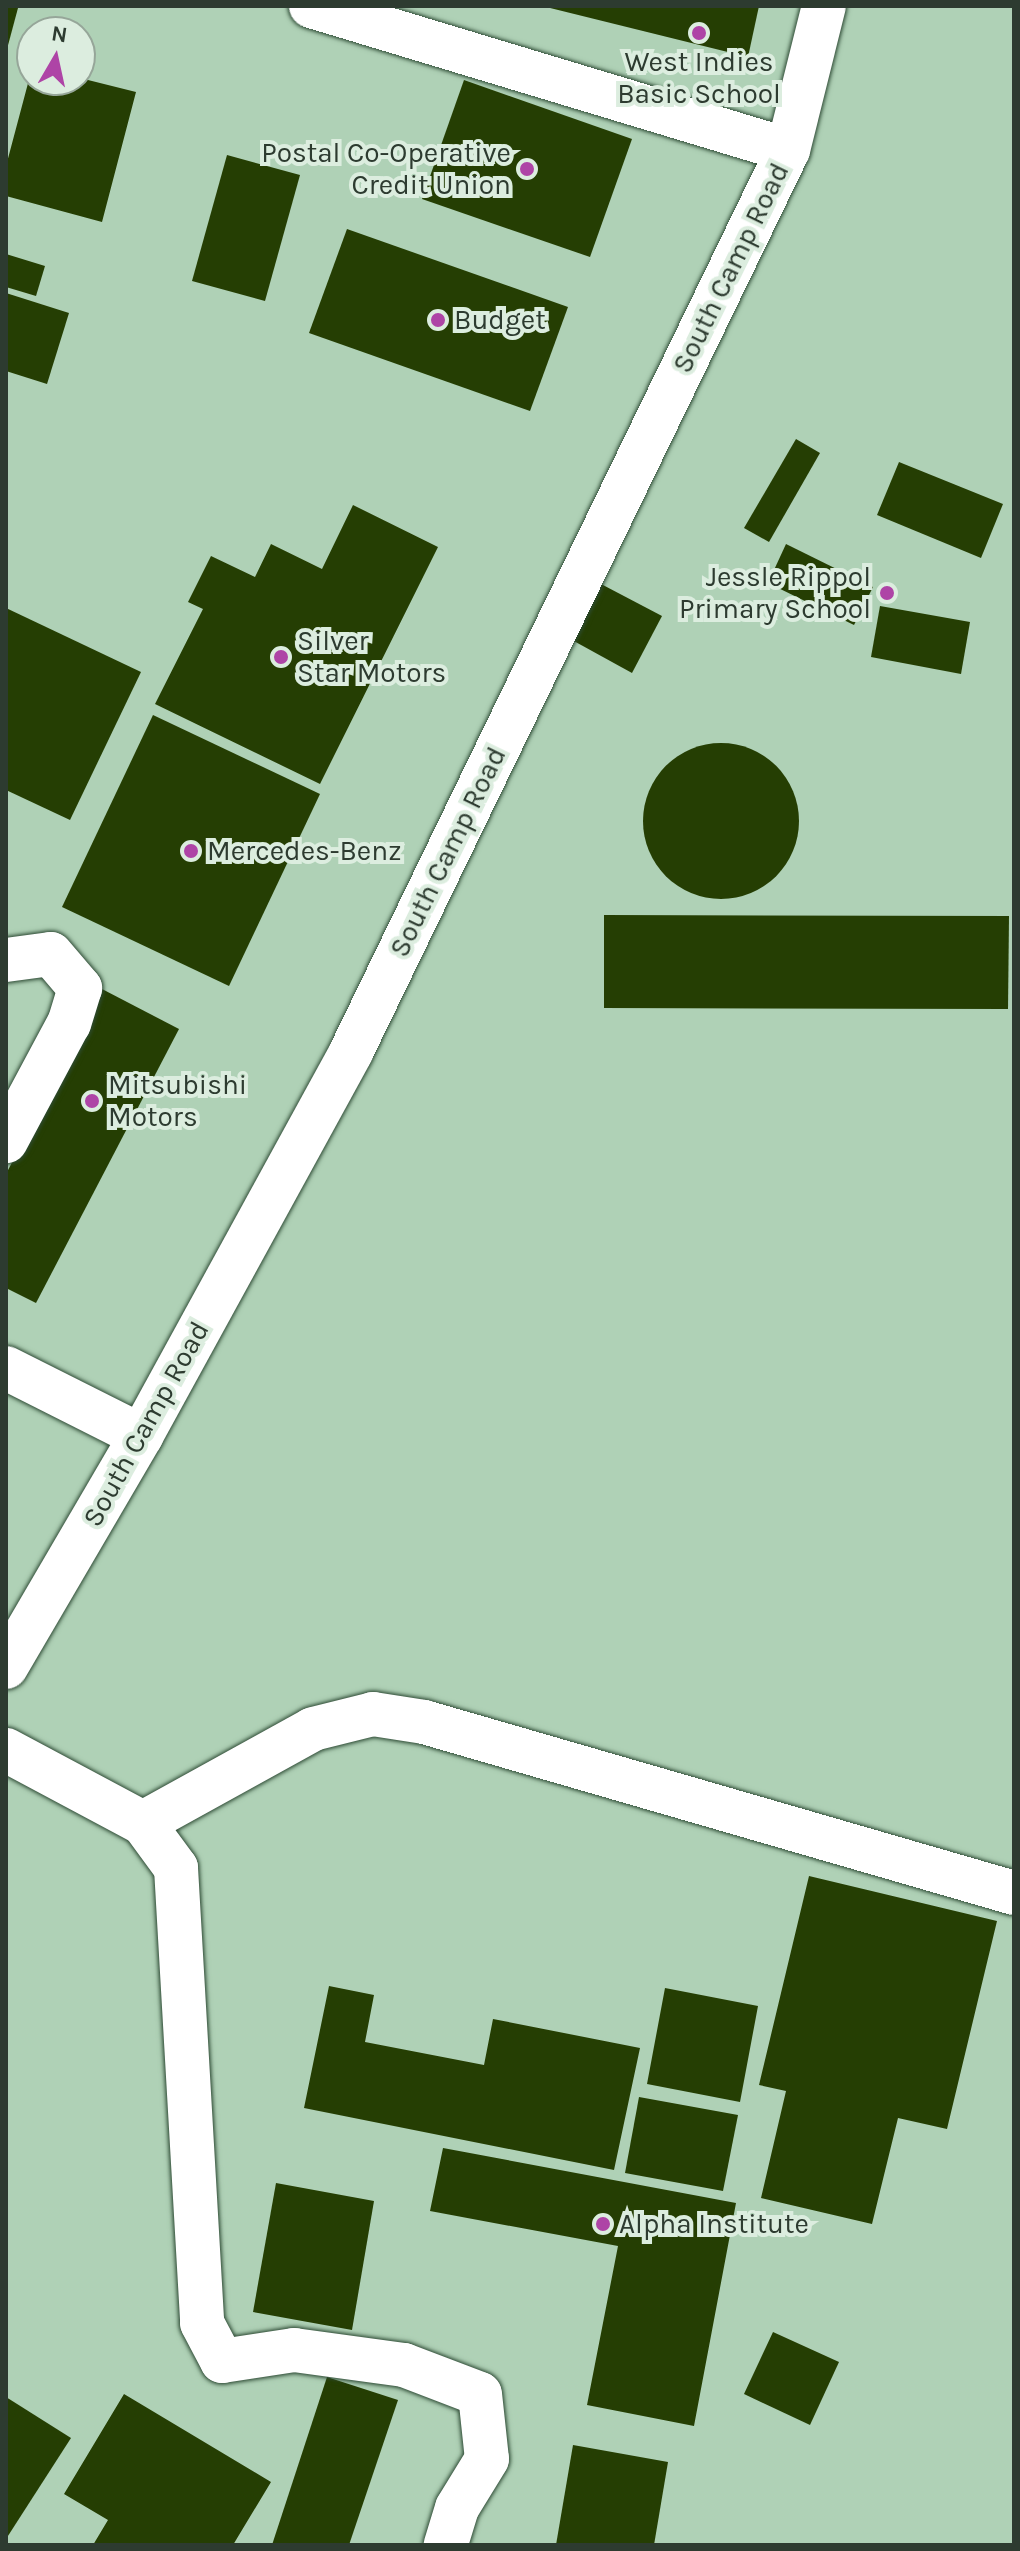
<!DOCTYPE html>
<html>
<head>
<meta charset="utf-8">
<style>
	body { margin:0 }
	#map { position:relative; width:1020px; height:2551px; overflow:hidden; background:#afd1b6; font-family:Karla,sans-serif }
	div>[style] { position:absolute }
	.building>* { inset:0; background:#253e03 }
	.round { border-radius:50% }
	.roads { filter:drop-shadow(0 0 2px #2e4b35) drop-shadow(0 0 2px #2e4b35) }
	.minor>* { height:44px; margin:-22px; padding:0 22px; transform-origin:22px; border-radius:22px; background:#fff }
	.major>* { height:44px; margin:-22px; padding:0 22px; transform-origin:22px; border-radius:22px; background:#fff }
	.dots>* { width:22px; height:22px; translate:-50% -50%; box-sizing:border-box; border:4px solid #dceddf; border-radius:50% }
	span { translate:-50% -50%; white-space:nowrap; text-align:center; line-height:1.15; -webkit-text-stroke:8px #dceddf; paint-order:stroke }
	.poi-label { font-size:28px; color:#2d3b30 }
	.right { translate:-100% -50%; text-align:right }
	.left { translate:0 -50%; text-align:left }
	.street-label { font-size:28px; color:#2d3b30 }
	.frame { position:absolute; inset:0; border:8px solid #2d3b30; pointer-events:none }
	.north { position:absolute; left:16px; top:16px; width:80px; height:80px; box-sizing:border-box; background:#dceddf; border:2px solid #96a699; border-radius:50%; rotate:9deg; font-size:22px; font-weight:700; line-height:32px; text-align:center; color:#2d3b30 }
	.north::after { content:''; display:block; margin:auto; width:28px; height:36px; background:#ae44a6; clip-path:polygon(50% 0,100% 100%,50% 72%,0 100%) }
</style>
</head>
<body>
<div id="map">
	<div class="building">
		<i style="clip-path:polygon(6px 6px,18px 8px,7px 49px,6px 48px)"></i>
		<i style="clip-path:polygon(542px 6px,759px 6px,748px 57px)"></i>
		<i style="clip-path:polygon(31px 72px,32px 80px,80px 78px,136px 92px,102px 222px,6px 196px,6px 166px)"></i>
		<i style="clip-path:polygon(464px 80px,632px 139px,590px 257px,422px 199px)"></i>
		<i style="clip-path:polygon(227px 155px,300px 175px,265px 301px,192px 281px)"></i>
		<i style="clip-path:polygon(347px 229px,568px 307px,530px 411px,309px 333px)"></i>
		<i style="clip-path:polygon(6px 254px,45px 266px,36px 296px,6px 287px)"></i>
		<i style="clip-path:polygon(6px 293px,69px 313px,47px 384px,6px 371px)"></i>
		<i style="clip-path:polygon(796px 439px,820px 453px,769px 542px,744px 528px)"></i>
		<i style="clip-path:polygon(899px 462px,1003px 504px,981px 558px,877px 515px)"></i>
		<i style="clip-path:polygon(353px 505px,438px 547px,320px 784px,155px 704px,203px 609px,188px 602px,211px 556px,255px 577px,271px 544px,322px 569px)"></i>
		<i style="clip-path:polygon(786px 544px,873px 587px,854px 625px,768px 583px)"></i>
		<i style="clip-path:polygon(601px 584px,662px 616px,632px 673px,572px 640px)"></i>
		<i style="clip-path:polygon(880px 606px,970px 622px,961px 674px,871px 657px)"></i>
		<i style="clip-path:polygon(6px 608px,141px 672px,70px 820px,6px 790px)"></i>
		<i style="clip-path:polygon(153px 715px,320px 794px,229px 986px,62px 907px)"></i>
		<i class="round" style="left:643px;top:743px;width:156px;height:156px"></i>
		<i style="clip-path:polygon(604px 915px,1009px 916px,1008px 1009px,604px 1008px)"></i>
		<i style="clip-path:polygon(102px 989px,179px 1029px,36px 1303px,6px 1288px,6px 1174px)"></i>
		<i style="clip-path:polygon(809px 1876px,997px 1921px,947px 2129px,898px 2118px,872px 2224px,761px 2198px,786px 2091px,759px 2085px)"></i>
		<i style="clip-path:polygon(329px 1986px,374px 1995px,365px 2042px,484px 2065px,493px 2019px,640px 2048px,614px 2170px,304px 2108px)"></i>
		<i style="clip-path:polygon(665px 1988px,758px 2006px,740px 2102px,647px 2084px)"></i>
		<i style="clip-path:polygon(639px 2097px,738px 2115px,723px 2191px,625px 2173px)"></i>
		<i style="clip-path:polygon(443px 2148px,736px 2203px,694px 2426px,587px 2405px,618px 2246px,430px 2211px)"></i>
		<i style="clip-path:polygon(276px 2183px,374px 2201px,352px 2330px,253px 2312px)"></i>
		<i style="clip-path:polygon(773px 2332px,839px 2362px,810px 2425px,744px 2394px)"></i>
		<i style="clip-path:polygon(327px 2377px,398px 2400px,349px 2545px,272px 2545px)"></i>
		<i style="clip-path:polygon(124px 2394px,271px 2482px,233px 2545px,93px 2545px,108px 2520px,64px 2494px)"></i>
		<i style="clip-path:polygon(6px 2397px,71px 2438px,6px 2539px)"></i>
		<i style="clip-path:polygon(573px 2445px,668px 2462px,654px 2545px,556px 2545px)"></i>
	</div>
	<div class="roads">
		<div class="minor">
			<i style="left:311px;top:6px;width:498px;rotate:16.8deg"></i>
			<i style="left:6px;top:960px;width:45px;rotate:-7.6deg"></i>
			<i style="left:51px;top:954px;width:45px;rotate:49.5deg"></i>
			<i style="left:80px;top:988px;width:37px;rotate:107deg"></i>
			<i style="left:69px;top:1023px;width:134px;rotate:118.1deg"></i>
			<i style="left:6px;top:1368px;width:151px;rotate:26.7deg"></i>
			<i style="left:6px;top:1750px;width:155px;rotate:28.1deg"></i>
			<i style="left:143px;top:1823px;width:56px;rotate:53.7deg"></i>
			<i style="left:176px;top:1868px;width:456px;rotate:86.7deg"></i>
			<i style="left:202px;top:2323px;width:43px;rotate:62.2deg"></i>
			<i style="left:222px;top:2361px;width:73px;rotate:-8.7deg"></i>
			<i style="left:294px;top:2350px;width:111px;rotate:7.8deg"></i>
			<i style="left:404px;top:2365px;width:81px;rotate:20.9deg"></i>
			<i style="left:480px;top:2394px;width:65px;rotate:83.9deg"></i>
			<i style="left:487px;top:2459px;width:57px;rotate:121.5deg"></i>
			<i style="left:457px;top:2508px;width:39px;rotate:107deg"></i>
			<i style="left:143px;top:1823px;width:194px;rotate:-28.9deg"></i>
			<i style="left:313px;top:1729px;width:62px;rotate:-14deg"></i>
			<i style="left:373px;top:1714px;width:52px;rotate:8.9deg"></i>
			<i style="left:424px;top:1722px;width:614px;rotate:16.16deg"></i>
		</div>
		<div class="major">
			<i style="left:6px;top:1667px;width:268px;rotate:-59.7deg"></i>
			<i style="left:141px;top:1436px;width:438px;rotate:-61.3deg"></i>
			<i style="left:351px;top:1052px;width:1002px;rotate:-64.15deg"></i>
			<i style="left:788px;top:150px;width:148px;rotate:-76deg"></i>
		</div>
	</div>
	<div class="dots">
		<i style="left:699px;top:33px;background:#ae44a6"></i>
		<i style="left:527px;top:169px;background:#ae44a6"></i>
		<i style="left:438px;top:320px;background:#ae44a6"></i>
		<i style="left:887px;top:593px;background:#ae44a6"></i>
		<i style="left:281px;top:657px;background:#ae44a6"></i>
		<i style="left:191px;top:851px;background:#ae44a6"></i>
		<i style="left:92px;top:1101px;background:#ae44a6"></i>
		<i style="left:603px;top:2224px;background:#ae44a6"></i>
	</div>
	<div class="poi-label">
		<span style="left:699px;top:78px">West Indies<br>Basic School</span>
		<span class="right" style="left:511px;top:169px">Postal Co-Operative<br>Credit Union</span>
		<span class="left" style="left:454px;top:320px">Budget</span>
		<span class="right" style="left:871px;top:593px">Jessle Rippol<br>Primary School</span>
		<span class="left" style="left:297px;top:657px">Silver<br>Star Motors</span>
		<span class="left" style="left:207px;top:851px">Mercedes-Benz</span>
		<span class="left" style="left:108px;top:1101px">Mitsubishi<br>Motors</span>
		<span class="left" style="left:619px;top:2224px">Alpha Institute</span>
	</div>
	<div class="street-label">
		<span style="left:731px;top:268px;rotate:-64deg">South Camp Road</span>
		<span style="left:448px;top:852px;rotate:-64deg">South Camp Road</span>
		<span style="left:146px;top:1424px;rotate:-61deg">South Camp Road</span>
	</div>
	<div class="frame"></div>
	<div class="north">N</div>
</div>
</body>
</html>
